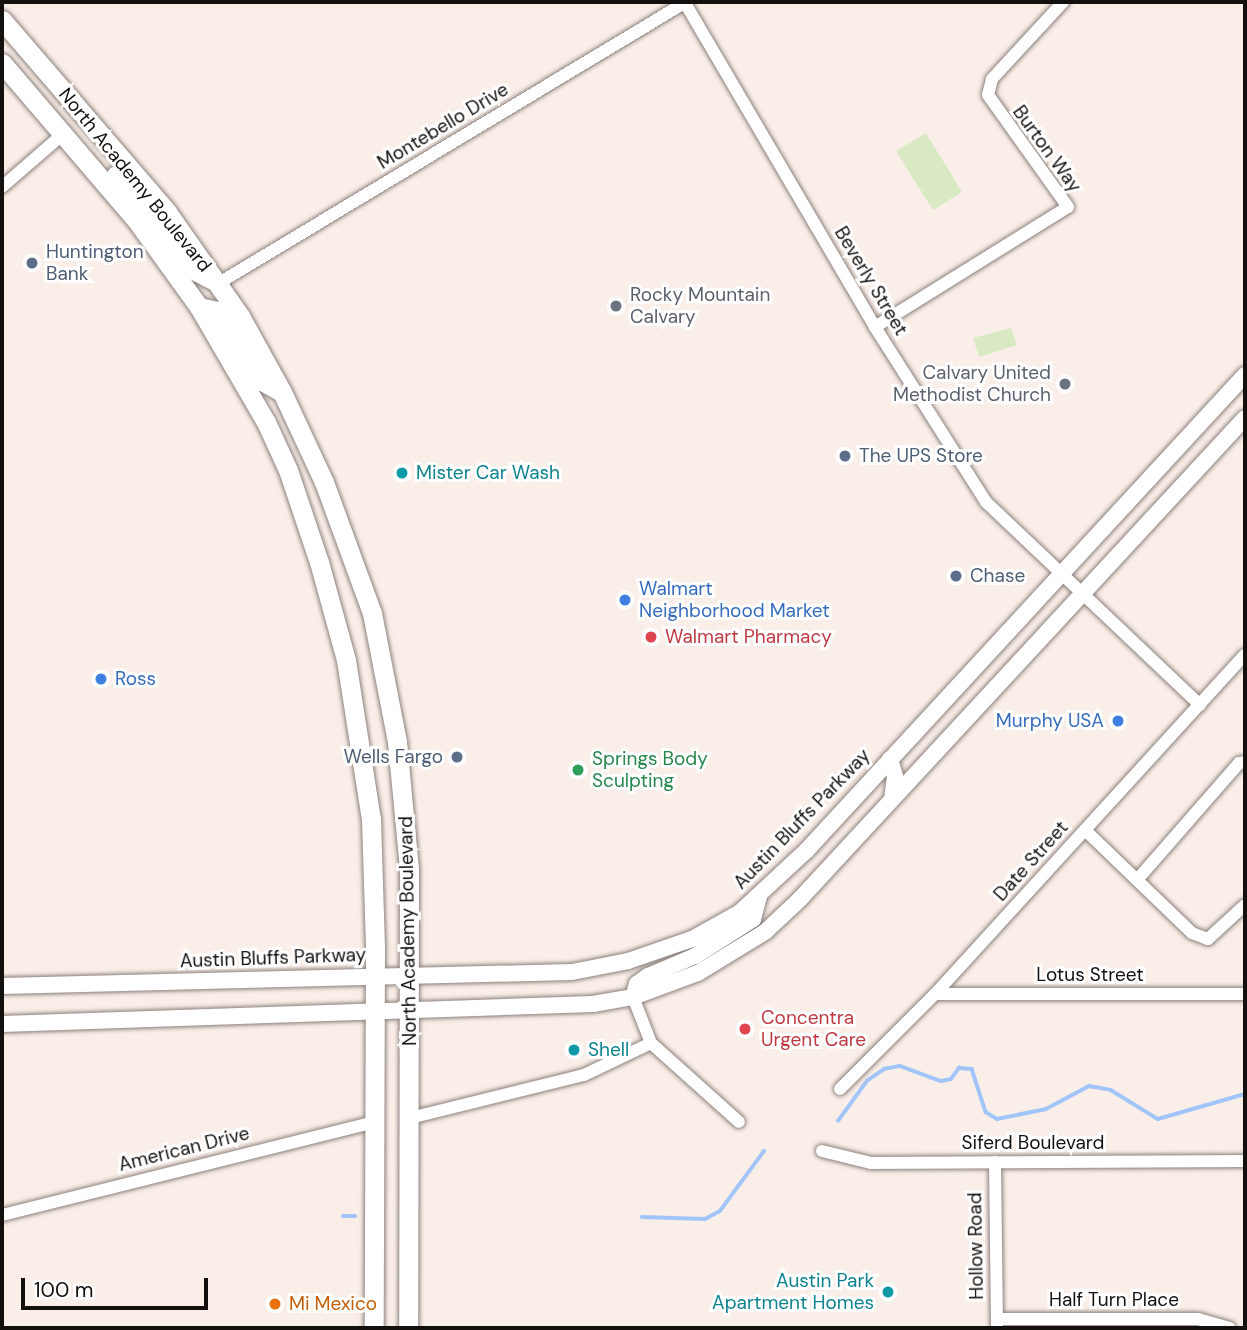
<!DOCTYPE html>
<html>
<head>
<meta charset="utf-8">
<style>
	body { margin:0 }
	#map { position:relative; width:1247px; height:1330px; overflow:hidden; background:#faeee8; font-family:"DM Sans",sans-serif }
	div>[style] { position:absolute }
	.green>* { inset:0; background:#d8e9c4 }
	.stream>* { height:3.5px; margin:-1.75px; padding:0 1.75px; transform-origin:1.75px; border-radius:1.75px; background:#a1c5f9 }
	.roads { filter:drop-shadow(0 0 2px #8b817c) drop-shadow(0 0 2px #8b817c) }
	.minor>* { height:12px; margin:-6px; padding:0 6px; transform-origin:6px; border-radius:6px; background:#fff }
	.major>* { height:16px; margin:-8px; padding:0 8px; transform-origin:8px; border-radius:8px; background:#fff }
	.highway>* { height:19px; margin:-9.5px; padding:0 9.5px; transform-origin:9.5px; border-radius:9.5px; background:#fff }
	.dots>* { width:19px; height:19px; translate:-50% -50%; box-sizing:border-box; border:4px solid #fff; border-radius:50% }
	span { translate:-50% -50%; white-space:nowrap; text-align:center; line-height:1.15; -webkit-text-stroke:6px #fff; paint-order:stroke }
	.street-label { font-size:19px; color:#14100e }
	.service-label { font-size:19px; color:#4e5e75 }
	.left { translate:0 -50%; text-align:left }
	.right { translate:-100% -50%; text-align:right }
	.worship-label { font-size:19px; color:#5b616d }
	.culture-label { font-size:19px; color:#0d838f }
	.shop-label { font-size:19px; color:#366cbe }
	.health-label { font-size:19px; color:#be3a42 }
	.leisure-label { font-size:19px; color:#27864d }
	.food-label { font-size:19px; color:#c56008 }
	.frame { position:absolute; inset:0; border:4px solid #14100e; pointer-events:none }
	.scale { position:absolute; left:21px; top:1278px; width:187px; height:32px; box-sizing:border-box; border:4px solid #14100e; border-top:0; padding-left:9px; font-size:21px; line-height:24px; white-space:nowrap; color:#14100e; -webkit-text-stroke:5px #fff; paint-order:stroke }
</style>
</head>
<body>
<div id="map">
	<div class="green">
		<i style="clip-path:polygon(926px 133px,962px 192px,933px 210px,896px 151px)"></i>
		<i style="clip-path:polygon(1011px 328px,1017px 345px,979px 357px,973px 338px)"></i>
	</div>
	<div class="stream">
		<i style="left:838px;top:1121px;width:49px;rotate:-54.1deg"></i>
		<i style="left:867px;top:1081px;width:21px;rotate:-35deg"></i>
		<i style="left:884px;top:1069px;width:16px;rotate:-11deg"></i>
		<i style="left:900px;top:1066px;width:44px;rotate:20.1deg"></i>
		<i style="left:941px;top:1081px;width:10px;rotate:-11deg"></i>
		<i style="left:951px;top:1079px;width:14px;rotate:-54deg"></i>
		<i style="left:959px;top:1068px;width:13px;rotate:4deg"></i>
		<i style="left:972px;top:1069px;width:45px;rotate:72deg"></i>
		<i style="left:986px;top:1112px;width:13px;rotate:32deg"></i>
		<i style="left:997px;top:1119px;width:50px;rotate:-11.5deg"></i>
		<i style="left:1046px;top:1109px;width:49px;rotate:-28.1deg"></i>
		<i style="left:1089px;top:1086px;width:22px;rotate:10deg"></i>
		<i style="left:1111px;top:1090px;width:55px;rotate:31.7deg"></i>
		<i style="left:1158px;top:1119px;width:91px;rotate:-16deg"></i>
		<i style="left:343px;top:1216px;width:12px"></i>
		<i style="left:642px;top:1217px;width:63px;rotate:1.8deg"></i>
		<i style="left:705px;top:1219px;width:17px;rotate:-28deg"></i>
		<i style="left:720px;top:1211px;width:74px;rotate:-53.7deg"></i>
	</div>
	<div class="roads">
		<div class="minor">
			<i style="left:685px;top:3px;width:376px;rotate:59.6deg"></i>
			<i style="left:875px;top:327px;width:207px;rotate:57.6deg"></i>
			<i style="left:986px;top:502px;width:295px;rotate:43.5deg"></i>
			<i style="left:2px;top:187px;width:81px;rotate:-41deg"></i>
			<i style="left:219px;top:283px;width:545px;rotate:-31.04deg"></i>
			<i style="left:875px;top:327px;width:227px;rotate:-31.9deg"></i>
			<i style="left:1068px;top:207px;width:138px;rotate:-125.5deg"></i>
			<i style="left:988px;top:95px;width:16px;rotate:-76deg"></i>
			<i style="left:992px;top:79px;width:105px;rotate:-47.3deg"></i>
			<i style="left:1085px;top:830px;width:149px;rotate:43.9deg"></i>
			<i style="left:1192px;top:933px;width:17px;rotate:21deg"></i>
			<i style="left:1208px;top:939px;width:50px;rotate:-42.6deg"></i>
			<i style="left:1137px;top:880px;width:155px;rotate:-48.9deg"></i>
			<i style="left:1239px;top:763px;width:6px;rotate:-9deg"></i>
			<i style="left:935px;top:994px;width:310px"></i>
			<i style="left:633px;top:997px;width:49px;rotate:68.6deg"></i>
			<i style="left:651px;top:1043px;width:118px;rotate:41.9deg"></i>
			<i style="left:840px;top:1089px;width:134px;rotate:-45deg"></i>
			<i style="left:935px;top:994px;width:459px;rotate:-47.6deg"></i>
			<i style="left:410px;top:1118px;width:179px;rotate:-13.9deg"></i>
			<i style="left:584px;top:1075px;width:74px;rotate:-25.5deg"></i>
			<i style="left:822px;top:1151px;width:50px;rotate:13.8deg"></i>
			<i style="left:871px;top:1163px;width:374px;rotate:-0.3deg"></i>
			<i style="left:995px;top:1162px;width:166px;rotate:89.3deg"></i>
			<i style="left:2px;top:1215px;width:384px;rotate:-14deg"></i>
			<i style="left:997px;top:1319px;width:201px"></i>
			<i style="left:1198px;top:1319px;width:33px;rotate:16deg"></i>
		</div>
		<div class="major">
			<i style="left:890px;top:759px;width:18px;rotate:74deg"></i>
			<i style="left:895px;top:776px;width:23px;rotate:97deg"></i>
			<i style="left:2px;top:986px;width:570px;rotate:-1.41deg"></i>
			<i style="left:572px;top:972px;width:57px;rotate:-11.1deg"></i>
			<i style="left:628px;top:961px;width:68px;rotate:-19deg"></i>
			<i style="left:692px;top:939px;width:54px;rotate:-29deg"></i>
			<i style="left:739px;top:913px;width:91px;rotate:-42.8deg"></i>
			<i style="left:806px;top:851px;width:648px;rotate:-47.32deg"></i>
			<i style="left:633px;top:997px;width:14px;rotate:-73deg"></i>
			<i style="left:637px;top:984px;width:14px;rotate:-36deg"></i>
			<i style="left:648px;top:976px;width:51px;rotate:-23.1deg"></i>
			<i style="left:695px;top:956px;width:69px;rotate:-32.5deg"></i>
			<i style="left:753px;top:919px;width:23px;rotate:-75deg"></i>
			<i style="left:2px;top:1024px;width:591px;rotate:-1.94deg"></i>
			<i style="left:593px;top:1004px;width:41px;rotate:-9.9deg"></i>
			<i style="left:633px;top:997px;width:69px;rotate:-20.3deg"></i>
			<i style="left:698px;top:973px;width:79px;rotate:-31.5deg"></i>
			<i style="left:765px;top:932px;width:48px;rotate:-43.3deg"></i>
			<i style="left:800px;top:899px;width:655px;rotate:-47.23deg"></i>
		</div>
		<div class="highway">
			<i style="left:2px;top:20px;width:253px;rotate:49.3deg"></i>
			<i style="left:167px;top:212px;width:127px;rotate:54.9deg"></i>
			<i style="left:240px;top:316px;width:87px;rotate:61.1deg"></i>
			<i style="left:282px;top:392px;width:99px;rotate:65deg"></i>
			<i style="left:324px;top:482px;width:140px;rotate:69.9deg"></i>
			<i style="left:372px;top:613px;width:131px;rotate:79deg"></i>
			<i style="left:397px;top:742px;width:127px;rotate:84.6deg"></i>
			<i style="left:409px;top:868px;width:460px;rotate:90.1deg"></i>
			<i style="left:2px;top:63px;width:208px;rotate:49.5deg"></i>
			<i style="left:137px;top:221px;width:106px;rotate:54.2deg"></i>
			<i style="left:199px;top:307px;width:133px;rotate:59.8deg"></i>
			<i style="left:266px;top:422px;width:53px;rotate:65.4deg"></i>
			<i style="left:288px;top:470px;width:97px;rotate:71.4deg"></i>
			<i style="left:319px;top:562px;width:102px;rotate:74.6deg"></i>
			<i style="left:346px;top:660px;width:161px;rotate:81.1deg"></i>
			<i style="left:371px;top:819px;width:130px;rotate:88.2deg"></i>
			<i style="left:375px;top:949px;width:379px;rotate:90.2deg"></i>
			<i style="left:116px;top:175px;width:119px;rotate:51.5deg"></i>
			<i style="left:190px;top:268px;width:26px;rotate:28deg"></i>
			<i style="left:199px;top:307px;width:19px;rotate:12deg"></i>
			<i style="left:218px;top:311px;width:81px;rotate:58.7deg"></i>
			<i style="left:260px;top:380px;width:25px;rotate:29deg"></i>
		</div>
	</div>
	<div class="dots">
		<i style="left:32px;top:263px;background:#5c6f8a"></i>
		<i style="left:616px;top:306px;background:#6b7280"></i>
		<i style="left:1065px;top:384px;background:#6b7280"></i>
		<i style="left:845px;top:456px;background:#5c6f8a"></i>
		<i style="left:402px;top:473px;background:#0f9aa8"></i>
		<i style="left:956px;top:576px;background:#5c6f8a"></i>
		<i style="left:625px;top:600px;background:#3f7fe0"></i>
		<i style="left:651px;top:637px;background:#e0444e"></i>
		<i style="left:101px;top:679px;background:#3f7fe0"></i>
		<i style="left:1118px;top:721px;background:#3f7fe0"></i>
		<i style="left:457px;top:757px;background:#5c6f8a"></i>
		<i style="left:578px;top:770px;background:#2e9e5b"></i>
		<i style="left:745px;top:1029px;background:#e0444e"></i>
		<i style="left:574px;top:1050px;background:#0f9aa8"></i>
		<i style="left:888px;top:1292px;background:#0f9aa8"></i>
		<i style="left:275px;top:1304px;background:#e8710a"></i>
	</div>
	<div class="street-label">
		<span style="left:443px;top:126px;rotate:-31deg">Montebello Drive</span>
		<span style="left:1047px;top:149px;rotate:54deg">Burton Way</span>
		<span style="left:135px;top:180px;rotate:51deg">North Academy Boulevard</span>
		<span style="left:871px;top:281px;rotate:59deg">Beverly Street</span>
		<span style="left:802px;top:819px;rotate:-46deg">Austin Bluffs Parkway</span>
		<span style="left:1031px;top:861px;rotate:-48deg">Date Street</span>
		<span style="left:408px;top:931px;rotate:-91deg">North Academy Boulevard</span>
		<span style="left:273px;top:958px;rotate:-2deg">Austin Bluffs Parkway</span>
		<span style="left:1090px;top:975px">Lotus Street</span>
		<span style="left:1033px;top:1143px">Siferd Boulevard</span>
		<span style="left:184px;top:1149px;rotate:-14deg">American Drive</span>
		<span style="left:976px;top:1246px;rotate:-91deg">Hollow Road</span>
		<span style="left:1114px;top:1300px">Half Turn Place</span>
	</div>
	<div class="service-label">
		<span class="left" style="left:46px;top:263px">Huntington<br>Bank</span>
		<span class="left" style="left:859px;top:456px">The UPS Store</span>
		<span class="left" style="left:970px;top:576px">Chase</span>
		<span class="right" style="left:443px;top:757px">Wells Fargo</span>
	</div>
	<div class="worship-label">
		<span class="left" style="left:630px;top:306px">Rocky Mountain<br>Calvary</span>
		<span class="right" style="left:1051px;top:384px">Calvary United<br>Methodist Church</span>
	</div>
	<div class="culture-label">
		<span class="left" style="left:416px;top:473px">Mister Car Wash</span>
		<span class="left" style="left:588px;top:1050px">Shell</span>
		<span class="right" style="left:874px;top:1292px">Austin Park<br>Apartment Homes</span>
	</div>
	<div class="shop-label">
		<span class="left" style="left:639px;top:600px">Walmart<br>Neighborhood Market</span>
		<span class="left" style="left:115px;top:679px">Ross</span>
		<span class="right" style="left:1104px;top:721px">Murphy USA</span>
	</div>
	<div class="health-label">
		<span class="left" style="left:665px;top:637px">Walmart Pharmacy</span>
		<span class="left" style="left:761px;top:1029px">Concentra<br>Urgent Care</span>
	</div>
	<div class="leisure-label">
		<span class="left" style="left:592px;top:770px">Springs Body<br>Sculpting</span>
	</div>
	<div class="food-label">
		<span class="left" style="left:289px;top:1304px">Mi Mexico</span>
	</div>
	<div class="frame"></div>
	<div class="scale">100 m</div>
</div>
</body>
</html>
